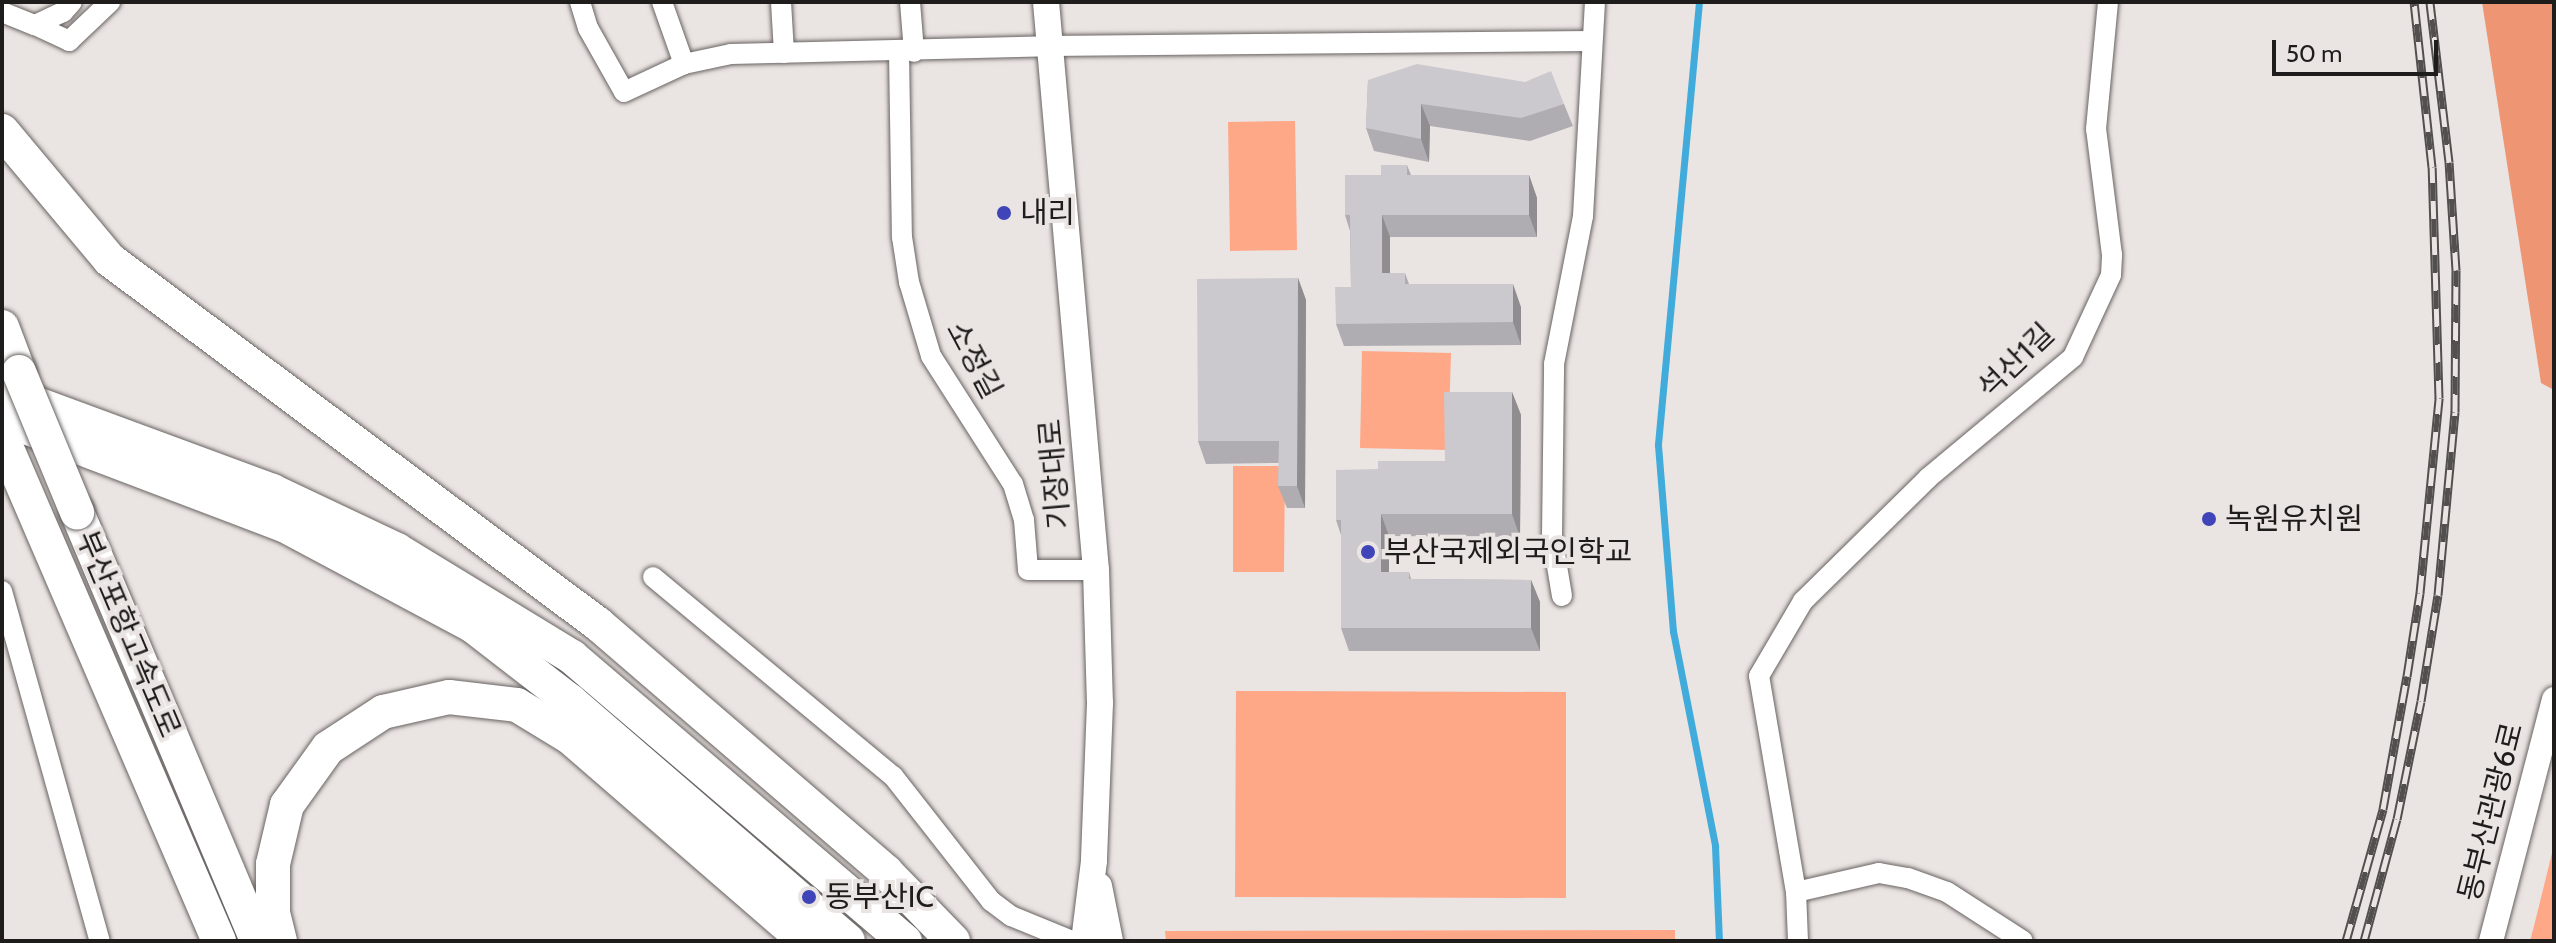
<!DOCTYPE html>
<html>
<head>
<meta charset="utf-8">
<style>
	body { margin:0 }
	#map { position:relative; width:2556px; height:943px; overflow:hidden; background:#eae4e2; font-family:Cabin,"Noto Sans KR",sans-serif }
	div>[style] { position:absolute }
	.green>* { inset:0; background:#ffa888 }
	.forest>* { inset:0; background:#ee9574 }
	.stream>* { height:7px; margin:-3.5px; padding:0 3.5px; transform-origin:3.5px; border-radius:3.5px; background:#41acdb }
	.roads { filter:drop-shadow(0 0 2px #686361) drop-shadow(0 0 2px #686361) }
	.minor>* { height:20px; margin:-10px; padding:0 10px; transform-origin:10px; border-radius:10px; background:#fff }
	.tertiary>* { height:24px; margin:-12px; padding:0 12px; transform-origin:12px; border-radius:12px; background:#fff }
	.secondary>* { height:26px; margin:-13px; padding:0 13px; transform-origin:13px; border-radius:13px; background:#fff }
	.motorway>* { height:34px; margin:-17px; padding:0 17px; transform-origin:17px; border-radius:17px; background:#fff }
	.rail>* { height:9px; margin-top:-4.5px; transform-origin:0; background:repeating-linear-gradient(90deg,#eae4e2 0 18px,#524f4e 0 36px); box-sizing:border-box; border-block:2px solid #524f4e }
	.bridges { filter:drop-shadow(0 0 2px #686361) drop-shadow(0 0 2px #686361) }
	.motorway-bridge>* { height:34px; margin:-17px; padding:0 17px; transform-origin:17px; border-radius:17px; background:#fff }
	.wall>* { inset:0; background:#afadb1 }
	.shaded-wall>* { inset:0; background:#8f8d90 }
	.building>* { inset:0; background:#ccc9ce }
	.dots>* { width:22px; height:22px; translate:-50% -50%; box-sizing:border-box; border:4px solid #eae4e2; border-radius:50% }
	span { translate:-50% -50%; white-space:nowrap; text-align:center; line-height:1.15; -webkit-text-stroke:8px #eae4e2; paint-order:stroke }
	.poi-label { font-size:30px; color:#1f1d1c }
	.left { translate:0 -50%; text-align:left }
	.street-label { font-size:30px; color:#1f1d1c }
	.frame { position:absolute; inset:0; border:4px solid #1f1d1c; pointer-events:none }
	.scale { position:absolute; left:2272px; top:40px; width:166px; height:36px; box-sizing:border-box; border:4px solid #1f1d1c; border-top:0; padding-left:10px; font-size:24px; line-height:28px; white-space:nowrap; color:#1f1d1c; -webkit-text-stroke:6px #eae4e2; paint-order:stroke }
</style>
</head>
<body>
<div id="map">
	<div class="green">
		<i style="clip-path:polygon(1295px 121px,1297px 250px,1230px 251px,1228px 122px)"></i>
		<i style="clip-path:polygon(1362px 351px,1451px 353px,1448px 450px,1360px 448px)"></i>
		<i style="clip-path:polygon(1233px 466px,1285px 466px,1284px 572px,1233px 572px)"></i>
		<i style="clip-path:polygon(1236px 691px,1566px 692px,1566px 898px,1235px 897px)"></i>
		<i style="clip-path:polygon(2554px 845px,2554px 941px,2530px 941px,2535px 922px)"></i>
		<i style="clip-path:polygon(1675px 930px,1675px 941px,1166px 941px,1165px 931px)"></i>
	</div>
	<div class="forest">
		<i style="clip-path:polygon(2482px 2px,2554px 2px,2554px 390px,2541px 383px)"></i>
	</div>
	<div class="stream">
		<i style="left:1699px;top:2px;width:445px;rotate:95.3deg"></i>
		<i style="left:1658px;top:445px;width:187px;rotate:85.4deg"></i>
		<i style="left:1673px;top:631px;width:219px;rotate:78.9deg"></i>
		<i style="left:1715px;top:846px;width:95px;rotate:87.6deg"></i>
	</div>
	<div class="roads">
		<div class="minor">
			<i style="left:580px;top:2px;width:27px;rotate:73deg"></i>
			<i style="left:588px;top:28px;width:73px;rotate:60.6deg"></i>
			<i style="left:624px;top:92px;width:66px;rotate:-25deg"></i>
			<i style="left:684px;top:64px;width:48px;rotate:-12deg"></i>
			<i style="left:731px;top:54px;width:317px;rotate:-1.4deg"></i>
			<i style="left:1048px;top:46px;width:543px;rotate:-0.53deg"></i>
			<i style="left:662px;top:2px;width:66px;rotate:70.5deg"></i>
			<i style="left:781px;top:2px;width:51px;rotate:86.6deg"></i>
			<i style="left:910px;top:2px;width:50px;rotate:85.4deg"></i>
			<i style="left:2px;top:12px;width:35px;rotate:22deg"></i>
			<i style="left:35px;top:25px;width:31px;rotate:-25deg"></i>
			<i style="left:63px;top:12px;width:13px;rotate:-48deg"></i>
			<i style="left:35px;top:25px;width:38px;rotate:25deg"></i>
			<i style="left:69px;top:41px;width:57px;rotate:-43.6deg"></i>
			<i style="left:899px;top:52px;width:185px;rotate:89.1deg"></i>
			<i style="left:902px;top:237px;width:46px;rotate:81.2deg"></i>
			<i style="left:909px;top:282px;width:77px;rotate:73.4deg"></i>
			<i style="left:931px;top:356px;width:152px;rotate:57.4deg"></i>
			<i style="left:1013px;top:484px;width:38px;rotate:73deg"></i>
			<i style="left:1024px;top:520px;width:50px;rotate:85.4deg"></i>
			<i style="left:1028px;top:570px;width:68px"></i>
			<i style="left:653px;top:577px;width:312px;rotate:39.7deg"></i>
			<i style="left:893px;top:776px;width:159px;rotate:51.9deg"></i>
			<i style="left:991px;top:901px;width:25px;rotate:37deg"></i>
			<i style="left:1011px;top:916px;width:66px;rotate:22.3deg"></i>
			<i style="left:2px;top:591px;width:363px;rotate:74.4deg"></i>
			<i style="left:1562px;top:596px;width:61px;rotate:-99.5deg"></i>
			<i style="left:1552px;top:536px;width:172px;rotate:-89.3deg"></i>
			<i style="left:1554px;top:364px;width:151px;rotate:-78.9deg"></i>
			<i style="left:1583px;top:216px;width:214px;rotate:-86.8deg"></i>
			<i style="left:1796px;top:892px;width:85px;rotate:-12.9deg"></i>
			<i style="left:1879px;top:873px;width:29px;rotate:10deg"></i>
			<i style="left:1908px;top:878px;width:41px;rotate:19.7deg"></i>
			<i style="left:1947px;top:892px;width:90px;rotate:32.8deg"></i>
			<i style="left:1798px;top:941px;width:49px;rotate:-92.3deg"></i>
			<i style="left:1796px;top:892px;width:219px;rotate:-99.7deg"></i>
			<i style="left:1759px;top:676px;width:87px;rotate:-59.6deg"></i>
			<i style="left:1803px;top:601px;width:175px;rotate:-44.5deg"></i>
			<i style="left:1928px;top:478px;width:189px;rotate:-39.8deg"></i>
			<i style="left:2073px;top:357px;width:90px;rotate:-65.1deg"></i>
			<i style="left:2111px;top:275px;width:20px;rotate:-87deg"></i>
			<i style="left:2112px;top:255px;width:127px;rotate:-97.2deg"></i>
			<i style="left:2096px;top:129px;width:128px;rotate:-84.6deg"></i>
		</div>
		<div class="tertiary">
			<i style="left:2491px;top:941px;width:250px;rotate:-75.4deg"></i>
		</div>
		<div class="secondary">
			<i style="left:1046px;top:2px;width:570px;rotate:84.97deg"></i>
			<i style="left:1096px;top:570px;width:133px;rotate:88.3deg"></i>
			<i style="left:1100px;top:703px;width:158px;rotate:92.2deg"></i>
			<i style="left:1094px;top:861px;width:81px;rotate:97.1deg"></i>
			<i style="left:1099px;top:886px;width:56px;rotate:78.7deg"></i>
		</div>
		<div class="motorway">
			<i style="left:2px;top:131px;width:168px;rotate:50.1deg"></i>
			<i style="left:110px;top:260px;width:609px;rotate:36.72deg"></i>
			<i style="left:598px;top:624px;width:380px;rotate:40.7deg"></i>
			<i style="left:886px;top:872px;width:96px;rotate:45.8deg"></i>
			<i style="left:2px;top:327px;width:48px;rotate:69.3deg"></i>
			<i style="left:2px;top:391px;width:288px;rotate:20.3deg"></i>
			<i style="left:272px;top:491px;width:138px;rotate:25.3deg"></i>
			<i style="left:397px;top:550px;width:205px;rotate:31.4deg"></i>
			<i style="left:572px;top:657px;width:438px;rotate:40.5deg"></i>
			<i style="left:2px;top:418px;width:302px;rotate:20.8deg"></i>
			<i style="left:284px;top:525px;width:214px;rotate:28.1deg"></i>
			<i style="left:473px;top:626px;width:123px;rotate:37.7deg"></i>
			<i style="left:570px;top:701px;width:367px;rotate:40.8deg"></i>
			<i style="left:2px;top:437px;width:549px;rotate:66.71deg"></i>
			<i style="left:77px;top:512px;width:465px;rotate:67.2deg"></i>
			<i style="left:280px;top:941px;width:29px;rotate:-104deg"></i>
			<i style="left:273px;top:913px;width:49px;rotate:-90deg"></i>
			<i style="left:273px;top:864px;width:61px;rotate:-76.7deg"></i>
			<i style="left:287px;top:805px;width:70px;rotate:-54.3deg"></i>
			<i style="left:328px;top:748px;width:66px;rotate:-33.2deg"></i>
			<i style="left:383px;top:712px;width:68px;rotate:-12.8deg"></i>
			<i style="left:449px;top:697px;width:68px;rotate:6.7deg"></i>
			<i style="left:517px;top:705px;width:63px;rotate:31.4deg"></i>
			<i style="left:571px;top:738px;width:310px;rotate:40.9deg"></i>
		</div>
	</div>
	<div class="rail">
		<i style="left:2346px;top:941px;width:137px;rotate:-74.3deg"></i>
		<i style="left:2383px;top:809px;width:135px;rotate:-79.8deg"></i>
		<i style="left:2407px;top:676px;width:84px;rotate:-81.1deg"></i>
		<i style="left:2420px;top:593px;width:196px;rotate:-84.4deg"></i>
		<i style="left:2439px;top:398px;width:231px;rotate:-91.7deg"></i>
		<i style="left:2432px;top:167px;width:166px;rotate:-96.2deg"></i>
		<i style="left:2364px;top:941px;width:126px;rotate:-74.9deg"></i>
		<i style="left:2397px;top:819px;width:120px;rotate:-78.5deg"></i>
		<i style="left:2421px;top:701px;width:107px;rotate:-80.9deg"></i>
		<i style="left:2438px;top:595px;width:184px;rotate:-84.7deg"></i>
		<i style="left:2455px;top:412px;width:142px;rotate:-89.6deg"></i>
		<i style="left:2456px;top:270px;width:108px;rotate:-93.7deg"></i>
		<i style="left:2449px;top:162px;width:161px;rotate:-96.8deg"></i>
	</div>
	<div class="bridges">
		<div class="motorway-bridge">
			<i style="left:19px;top:372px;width:152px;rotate:67.5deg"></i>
		</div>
	</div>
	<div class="wall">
		<i style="clip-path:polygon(1368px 80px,1564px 104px,1573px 126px,1530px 141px,1430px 126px,1429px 162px,1374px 151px,1366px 128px)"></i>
		<i style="clip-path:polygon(1407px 165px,1411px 175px,1529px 175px,1537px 198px,1537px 237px,1390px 237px,1390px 273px,1405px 273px,1409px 284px,1521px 307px,1521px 345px,1344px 346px,1336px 324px,1351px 287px,1350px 231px,1345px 215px,1381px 175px)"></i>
		<i style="clip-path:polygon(1298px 278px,1306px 300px,1305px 508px,1287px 508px,1278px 486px,1279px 463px,1206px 464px,1198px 441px)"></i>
		<i style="clip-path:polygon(1512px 392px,1521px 415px,1520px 537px,1389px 536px,1389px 572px,1409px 572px,1411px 579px,1531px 580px,1540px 602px,1540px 651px,1349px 651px,1341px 628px,1341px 535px,1336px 520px,1378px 469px,1445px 461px)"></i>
	</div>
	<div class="shaded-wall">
		<i style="clip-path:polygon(1421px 104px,1430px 126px,1429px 162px,1421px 139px)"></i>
		<i style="clip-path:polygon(1529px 175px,1537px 198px,1537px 237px,1529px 215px)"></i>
		<i style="clip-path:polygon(1382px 215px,1390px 237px,1390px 296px,1382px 273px)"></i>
		<i style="clip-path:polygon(1298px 278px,1306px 300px,1305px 508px,1297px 486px)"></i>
		<i style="clip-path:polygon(1513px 284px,1521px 307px,1521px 345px,1513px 322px)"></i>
		<i style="clip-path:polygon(1512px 392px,1521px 415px,1520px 537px,1512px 514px)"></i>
		<i style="clip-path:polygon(1381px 514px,1389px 536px,1389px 594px,1381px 572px)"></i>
		<i style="clip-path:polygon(1531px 580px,1540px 602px,1540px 651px,1531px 628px)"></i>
	</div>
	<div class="building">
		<i style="clip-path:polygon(1417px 64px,1525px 82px,1551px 71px,1564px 104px,1521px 118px,1421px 104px,1421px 139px,1366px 128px,1368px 80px)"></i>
		<i style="clip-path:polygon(1381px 165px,1407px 165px,1407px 175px,1529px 175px,1529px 215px,1382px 215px,1382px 273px,1405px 273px,1405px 284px,1513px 284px,1513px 322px,1336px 324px,1335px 287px,1351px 287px,1350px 215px,1345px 215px,1345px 175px,1381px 175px)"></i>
		<i style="clip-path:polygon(1298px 278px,1297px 486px,1278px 486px,1279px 441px,1198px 441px,1197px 279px)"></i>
		<i style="clip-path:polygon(1444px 392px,1512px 392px,1512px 514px,1381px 514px,1381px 572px,1409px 572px,1409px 579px,1531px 580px,1531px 628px,1341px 628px,1341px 520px,1336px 520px,1336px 470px,1378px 469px,1378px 461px,1445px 461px)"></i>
	</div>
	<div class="dots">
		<i style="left:1004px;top:213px;background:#3f44b8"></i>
		<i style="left:2209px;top:519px;background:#3f44b8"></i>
		<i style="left:1368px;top:552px;background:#3f44b8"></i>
		<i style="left:809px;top:897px;background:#3f44b8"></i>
	</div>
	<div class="poi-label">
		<span class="left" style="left:1020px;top:213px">내리</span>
		<span class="left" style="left:2225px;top:519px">녹원유치원</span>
		<span class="left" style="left:1384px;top:552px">부산국제외국인학교</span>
		<span class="left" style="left:825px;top:897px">동부산IC</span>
	</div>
	<div class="street-label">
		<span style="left:974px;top:360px;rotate:62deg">소정길</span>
		<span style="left:2016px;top:361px;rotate:-44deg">석산1길</span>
		<span style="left:1055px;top:474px;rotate:-95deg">기장대로</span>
		<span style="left:128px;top:634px;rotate:67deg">부산포항고속도로</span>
		<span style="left:2491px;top:812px;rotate:-76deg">동부산관광6로</span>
	</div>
	<div class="frame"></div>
	<div class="scale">50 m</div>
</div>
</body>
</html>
